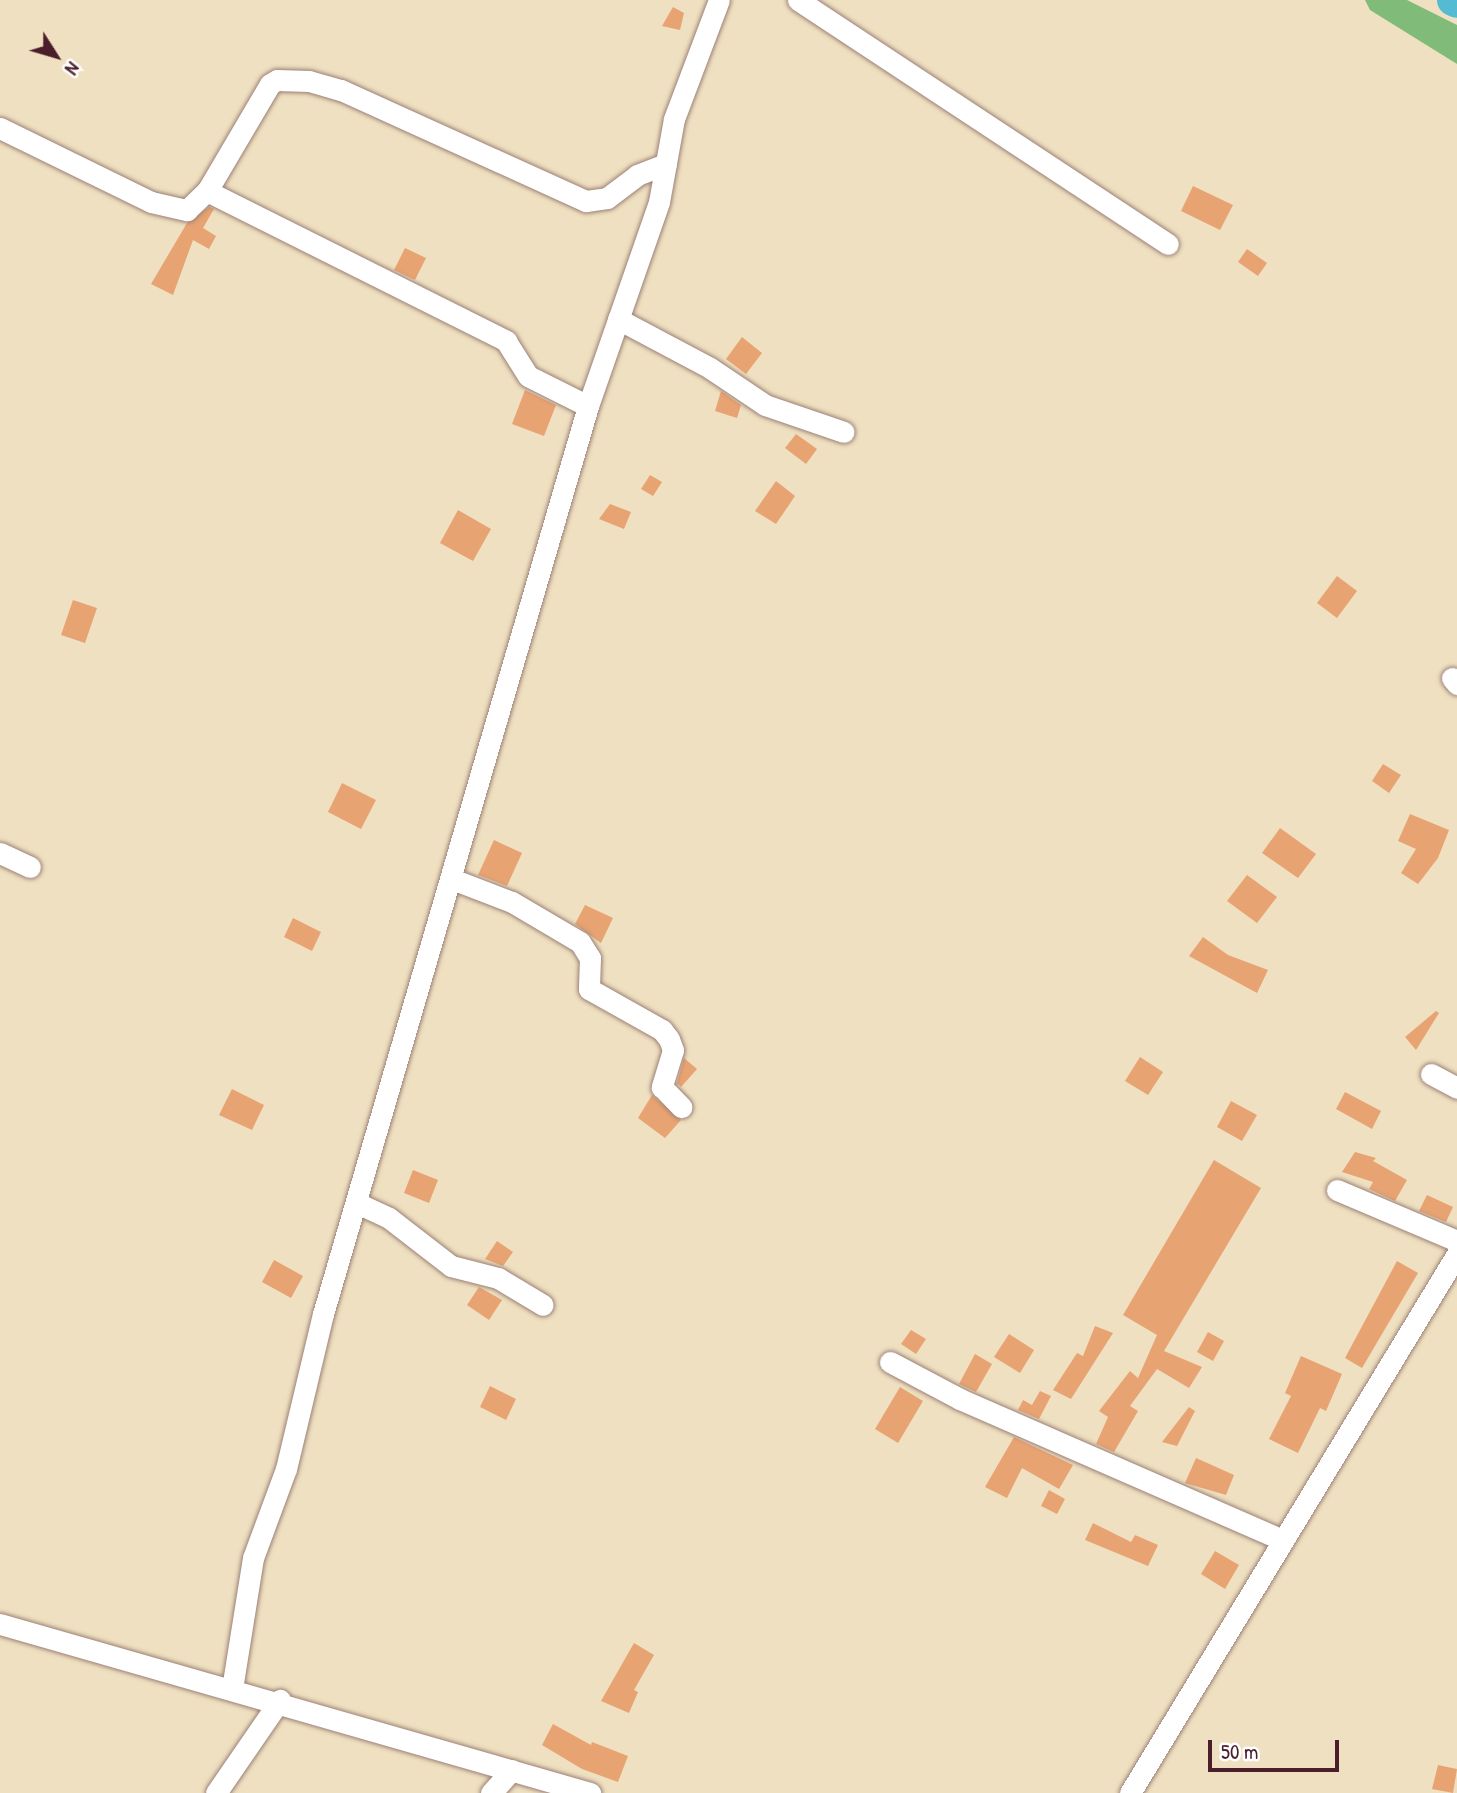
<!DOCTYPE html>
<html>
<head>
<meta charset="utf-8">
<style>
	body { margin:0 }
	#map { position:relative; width:1457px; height:1793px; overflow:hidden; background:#efe0c1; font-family:"Patrick Hand",sans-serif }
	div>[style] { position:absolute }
	.forest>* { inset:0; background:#80bb79 }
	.river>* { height:32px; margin:-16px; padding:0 16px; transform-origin:16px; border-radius:16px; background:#55bbd3 }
	.building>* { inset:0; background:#e8a372 }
	.roads { filter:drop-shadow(0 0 2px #9c8076) drop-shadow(0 0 2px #9c8076) }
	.minor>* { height:21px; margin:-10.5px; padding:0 10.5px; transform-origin:10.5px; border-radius:10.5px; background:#fff }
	span { translate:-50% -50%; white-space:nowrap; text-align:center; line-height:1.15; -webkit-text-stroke:5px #fff; paint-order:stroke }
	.north { position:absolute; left:21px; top:21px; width:70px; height:70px; -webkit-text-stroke:5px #fff; paint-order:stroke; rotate:127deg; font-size:19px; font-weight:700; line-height:28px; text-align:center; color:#4a1f2b }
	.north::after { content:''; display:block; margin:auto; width:24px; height:32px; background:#4a1f2b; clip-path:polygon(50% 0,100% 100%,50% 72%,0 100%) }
	.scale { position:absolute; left:1208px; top:1740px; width:131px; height:32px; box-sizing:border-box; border:4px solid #4a1f2b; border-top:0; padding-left:9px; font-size:21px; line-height:24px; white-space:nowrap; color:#4a1f2b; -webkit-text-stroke:5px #fff; paint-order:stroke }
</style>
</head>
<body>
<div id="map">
	<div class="forest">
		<i style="clip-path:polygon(1365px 0,1407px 0,1457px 25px,1457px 64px,1370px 10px)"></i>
	</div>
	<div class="river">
		<i style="left:1453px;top:0;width:4px;rotate:27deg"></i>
	</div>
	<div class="building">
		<i style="clip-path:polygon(673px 7px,684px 13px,680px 30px,662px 26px)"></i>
		<i style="clip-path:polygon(1193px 186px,1233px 205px,1220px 230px,1181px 211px)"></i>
		<i style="clip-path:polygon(209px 207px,214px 209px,203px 228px,216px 236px,209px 249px,193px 240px,173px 295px,151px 284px,187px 223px)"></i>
		<i style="clip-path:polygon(405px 248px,426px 258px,415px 280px,394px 270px)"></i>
		<i style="clip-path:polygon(1247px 249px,1267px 263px,1258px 276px,1238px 262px)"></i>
		<i style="clip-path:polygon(742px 337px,762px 353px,746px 374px,726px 359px)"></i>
		<i style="clip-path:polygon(525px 390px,556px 405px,544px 436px,512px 424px)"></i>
		<i style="clip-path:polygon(721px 391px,741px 405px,737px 418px,715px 411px)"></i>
		<i style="clip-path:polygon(796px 434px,817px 449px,806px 464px,785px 448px)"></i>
		<i style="clip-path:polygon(650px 475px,662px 482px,653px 496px,641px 489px)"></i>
		<i style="clip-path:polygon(776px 481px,795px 496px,776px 524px,755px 511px)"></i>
		<i style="clip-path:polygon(610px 504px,631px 512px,624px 529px,599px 519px)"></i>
		<i style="clip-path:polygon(458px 510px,491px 529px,473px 561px,440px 543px)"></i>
		<i style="clip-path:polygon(1337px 576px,1357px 591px,1337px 618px,1317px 603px)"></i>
		<i style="clip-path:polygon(73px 600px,97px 608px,85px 643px,61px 635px)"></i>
		<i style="clip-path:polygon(1383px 764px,1401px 775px,1389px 793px,1372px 781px)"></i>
		<i style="clip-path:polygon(342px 783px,376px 800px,361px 829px,328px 812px)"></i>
		<i style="clip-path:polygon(1410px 814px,1449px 830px,1438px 858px,1418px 884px,1401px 873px,1416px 849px,1398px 841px)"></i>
		<i style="clip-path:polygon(1280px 828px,1316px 854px,1298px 878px,1262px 853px)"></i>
		<i style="clip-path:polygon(494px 840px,522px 853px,507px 886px,478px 875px)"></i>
		<i style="clip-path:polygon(1247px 875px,1277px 897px,1257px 923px,1227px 901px)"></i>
		<i style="clip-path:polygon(585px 905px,613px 918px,601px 943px,575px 924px)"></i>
		<i style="clip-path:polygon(293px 918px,321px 932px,312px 951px,284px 937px)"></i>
		<i style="clip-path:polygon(1203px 937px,1228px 955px,1268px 970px,1257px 993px,1189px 956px)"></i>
		<i style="clip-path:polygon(1436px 1011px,1439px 1013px,1416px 1050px,1405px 1037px)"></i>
		<i style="clip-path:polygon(1140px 1057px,1163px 1072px,1148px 1095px,1125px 1081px)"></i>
		<i style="clip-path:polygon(684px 1058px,697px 1069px,681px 1087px,677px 1083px)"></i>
		<i style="clip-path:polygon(232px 1089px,264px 1105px,252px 1130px,219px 1115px)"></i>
		<i style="clip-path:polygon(1345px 1092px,1381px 1111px,1372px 1129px,1336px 1109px)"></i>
		<i style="clip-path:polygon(652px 1095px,681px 1120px,665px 1138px,638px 1118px)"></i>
		<i style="clip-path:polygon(1231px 1101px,1257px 1115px,1242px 1141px,1217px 1127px)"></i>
		<i style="clip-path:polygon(1355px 1152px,1376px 1158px,1373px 1161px,1407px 1180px,1395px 1201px,1369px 1189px,1373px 1182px,1342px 1172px)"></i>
		<i style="clip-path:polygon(1214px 1160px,1261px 1188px,1164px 1351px,1202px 1367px,1189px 1388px,1157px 1369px,1130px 1406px,1138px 1411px,1114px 1452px,1096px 1444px,1108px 1417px,1099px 1411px,1130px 1371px,1138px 1378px,1157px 1335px,1123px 1315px)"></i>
		<i style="clip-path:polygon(413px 1170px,438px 1180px,429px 1203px,404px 1193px)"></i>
		<i style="clip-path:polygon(1427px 1195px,1453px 1207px,1446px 1222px,1419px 1211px)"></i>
		<i style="clip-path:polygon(497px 1241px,513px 1252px,503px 1266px,485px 1259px)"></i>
		<i style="clip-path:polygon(274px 1260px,303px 1276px,291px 1298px,262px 1282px)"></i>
		<i style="clip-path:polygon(1397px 1261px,1418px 1273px,1362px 1368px,1345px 1358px)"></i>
		<i style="clip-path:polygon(479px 1287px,502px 1300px,489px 1320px,467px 1305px)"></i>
		<i style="clip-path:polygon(1095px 1326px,1113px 1333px,1071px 1399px,1053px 1390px,1077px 1353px,1083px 1356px)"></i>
		<i style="clip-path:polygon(911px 1330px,926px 1339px,916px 1354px,901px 1344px)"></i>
		<i style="clip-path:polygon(1208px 1332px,1224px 1341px,1213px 1361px,1197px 1352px)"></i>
		<i style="clip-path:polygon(1009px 1334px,1034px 1350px,1020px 1373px,994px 1357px)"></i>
		<i style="clip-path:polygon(975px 1354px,992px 1364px,976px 1392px,959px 1384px)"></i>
		<i style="clip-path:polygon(1301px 1356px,1342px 1374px,1326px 1411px,1320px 1408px,1298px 1453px,1269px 1439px,1291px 1396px,1285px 1393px)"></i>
		<i style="clip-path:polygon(490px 1386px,516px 1399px,506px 1420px,480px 1407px)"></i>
		<i style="clip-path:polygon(900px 1387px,923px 1401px,898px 1443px,875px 1429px)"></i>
		<i style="clip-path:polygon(1040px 1391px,1051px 1396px,1039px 1419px,1018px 1410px,1023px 1400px,1032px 1405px)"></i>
		<i style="clip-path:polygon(1189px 1407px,1195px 1411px,1177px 1446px,1162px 1442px)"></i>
		<i style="clip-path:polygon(1014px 1437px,1073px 1465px,1059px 1489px,1022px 1468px,1007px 1498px,985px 1487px)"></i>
		<i style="clip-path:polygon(1196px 1458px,1234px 1475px,1226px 1495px,1185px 1483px)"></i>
		<i style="clip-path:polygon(1049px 1490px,1065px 1499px,1057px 1514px,1041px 1506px)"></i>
		<i style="clip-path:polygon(1093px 1523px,1131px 1542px,1135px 1535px,1158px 1545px,1148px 1566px,1085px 1540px)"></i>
		<i style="clip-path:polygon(1215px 1551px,1239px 1565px,1225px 1589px,1201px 1574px)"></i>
		<i style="clip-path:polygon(634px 1643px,654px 1655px,634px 1690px,638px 1692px,629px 1713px,601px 1701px)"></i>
		<i style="clip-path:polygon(553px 1724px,591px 1745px,592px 1742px,628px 1756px,618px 1782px,582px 1769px,542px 1745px)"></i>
		<i style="clip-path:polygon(1438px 1765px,1457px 1769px,1453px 1793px,1432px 1789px)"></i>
	</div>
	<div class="roads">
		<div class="minor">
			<i style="left:798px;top:0;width:443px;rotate:33.4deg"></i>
			<i style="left:0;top:128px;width:168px;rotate:26.1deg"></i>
			<i style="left:151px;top:202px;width:37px;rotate:13deg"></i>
			<i style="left:187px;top:210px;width:28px;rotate:-44deg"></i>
			<i style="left:207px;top:191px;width:124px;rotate:-59.5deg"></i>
			<i style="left:270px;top:84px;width:8px;rotate:-30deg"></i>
			<i style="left:277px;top:80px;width:32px;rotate:2deg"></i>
			<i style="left:309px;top:81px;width:33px;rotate:16deg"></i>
			<i style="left:341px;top:90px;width:269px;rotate:24.4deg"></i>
			<i style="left:586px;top:201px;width:21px;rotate:-8deg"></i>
			<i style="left:607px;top:198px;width:38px;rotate:-37deg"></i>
			<i style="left:637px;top:175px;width:31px;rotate:-21deg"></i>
			<i style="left:207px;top:191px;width:335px;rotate:26.6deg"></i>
			<i style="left:506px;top:341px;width:41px;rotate:57.8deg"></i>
			<i style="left:528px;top:376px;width:67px;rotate:26.6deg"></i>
			<i style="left:618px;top:319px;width:104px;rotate:28deg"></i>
			<i style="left:710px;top:368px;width:66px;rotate:33.9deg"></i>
			<i style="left:765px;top:405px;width:83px;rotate:18.9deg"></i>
			<i style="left:1452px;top:678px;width:8px;rotate:50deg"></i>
			<i style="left:0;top:853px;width:33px;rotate:25deg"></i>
			<i style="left:452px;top:879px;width:64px;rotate:21deg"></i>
			<i style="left:512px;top:902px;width:79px;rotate:30.5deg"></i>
			<i style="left:580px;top:942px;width:19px;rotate:58deg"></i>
			<i style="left:590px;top:958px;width:31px;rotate:92deg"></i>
			<i style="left:589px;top:989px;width:84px;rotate:29.3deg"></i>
			<i style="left:662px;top:1030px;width:11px;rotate:52deg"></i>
			<i style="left:669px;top:1039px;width:12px;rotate:70deg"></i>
			<i style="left:673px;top:1050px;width:39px;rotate:107deg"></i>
			<i style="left:662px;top:1087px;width:28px;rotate:46deg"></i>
			<i style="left:1431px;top:1074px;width:30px;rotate:28deg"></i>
			<i style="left:1337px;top:1190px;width:130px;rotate:23deg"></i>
			<i style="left:357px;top:1203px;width:35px;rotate:25deg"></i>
			<i style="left:389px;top:1218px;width:78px;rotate:37.7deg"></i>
			<i style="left:451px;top:1266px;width:49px;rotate:14.3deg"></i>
			<i style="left:498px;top:1278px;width:52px;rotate:31deg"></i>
			<i style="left:890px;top:1362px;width:79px;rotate:27.9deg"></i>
			<i style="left:960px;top:1399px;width:350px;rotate:23.6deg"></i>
			<i style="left:0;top:1624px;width:614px;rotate:15.98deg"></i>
			<i style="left:232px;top:1689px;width:133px;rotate:-80.9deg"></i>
			<i style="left:253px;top:1558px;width:95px;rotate:-69.7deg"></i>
			<i style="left:286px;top:1469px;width:159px;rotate:-76.6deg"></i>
			<i style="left:323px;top:1314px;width:946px;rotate:-73.73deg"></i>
			<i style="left:588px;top:406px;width:216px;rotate:-70.8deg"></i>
			<i style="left:659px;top:202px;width:84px;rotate:-79.8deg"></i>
			<i style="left:674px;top:119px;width:127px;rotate:-69.3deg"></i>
			<i style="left:216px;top:1793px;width:113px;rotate:-55.5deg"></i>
			<i style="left:491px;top:1793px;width:31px;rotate:-48deg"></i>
			<i style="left:1130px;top:1793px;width:630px;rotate:-58.76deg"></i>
		</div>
	</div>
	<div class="north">N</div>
	<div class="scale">50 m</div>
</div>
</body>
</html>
